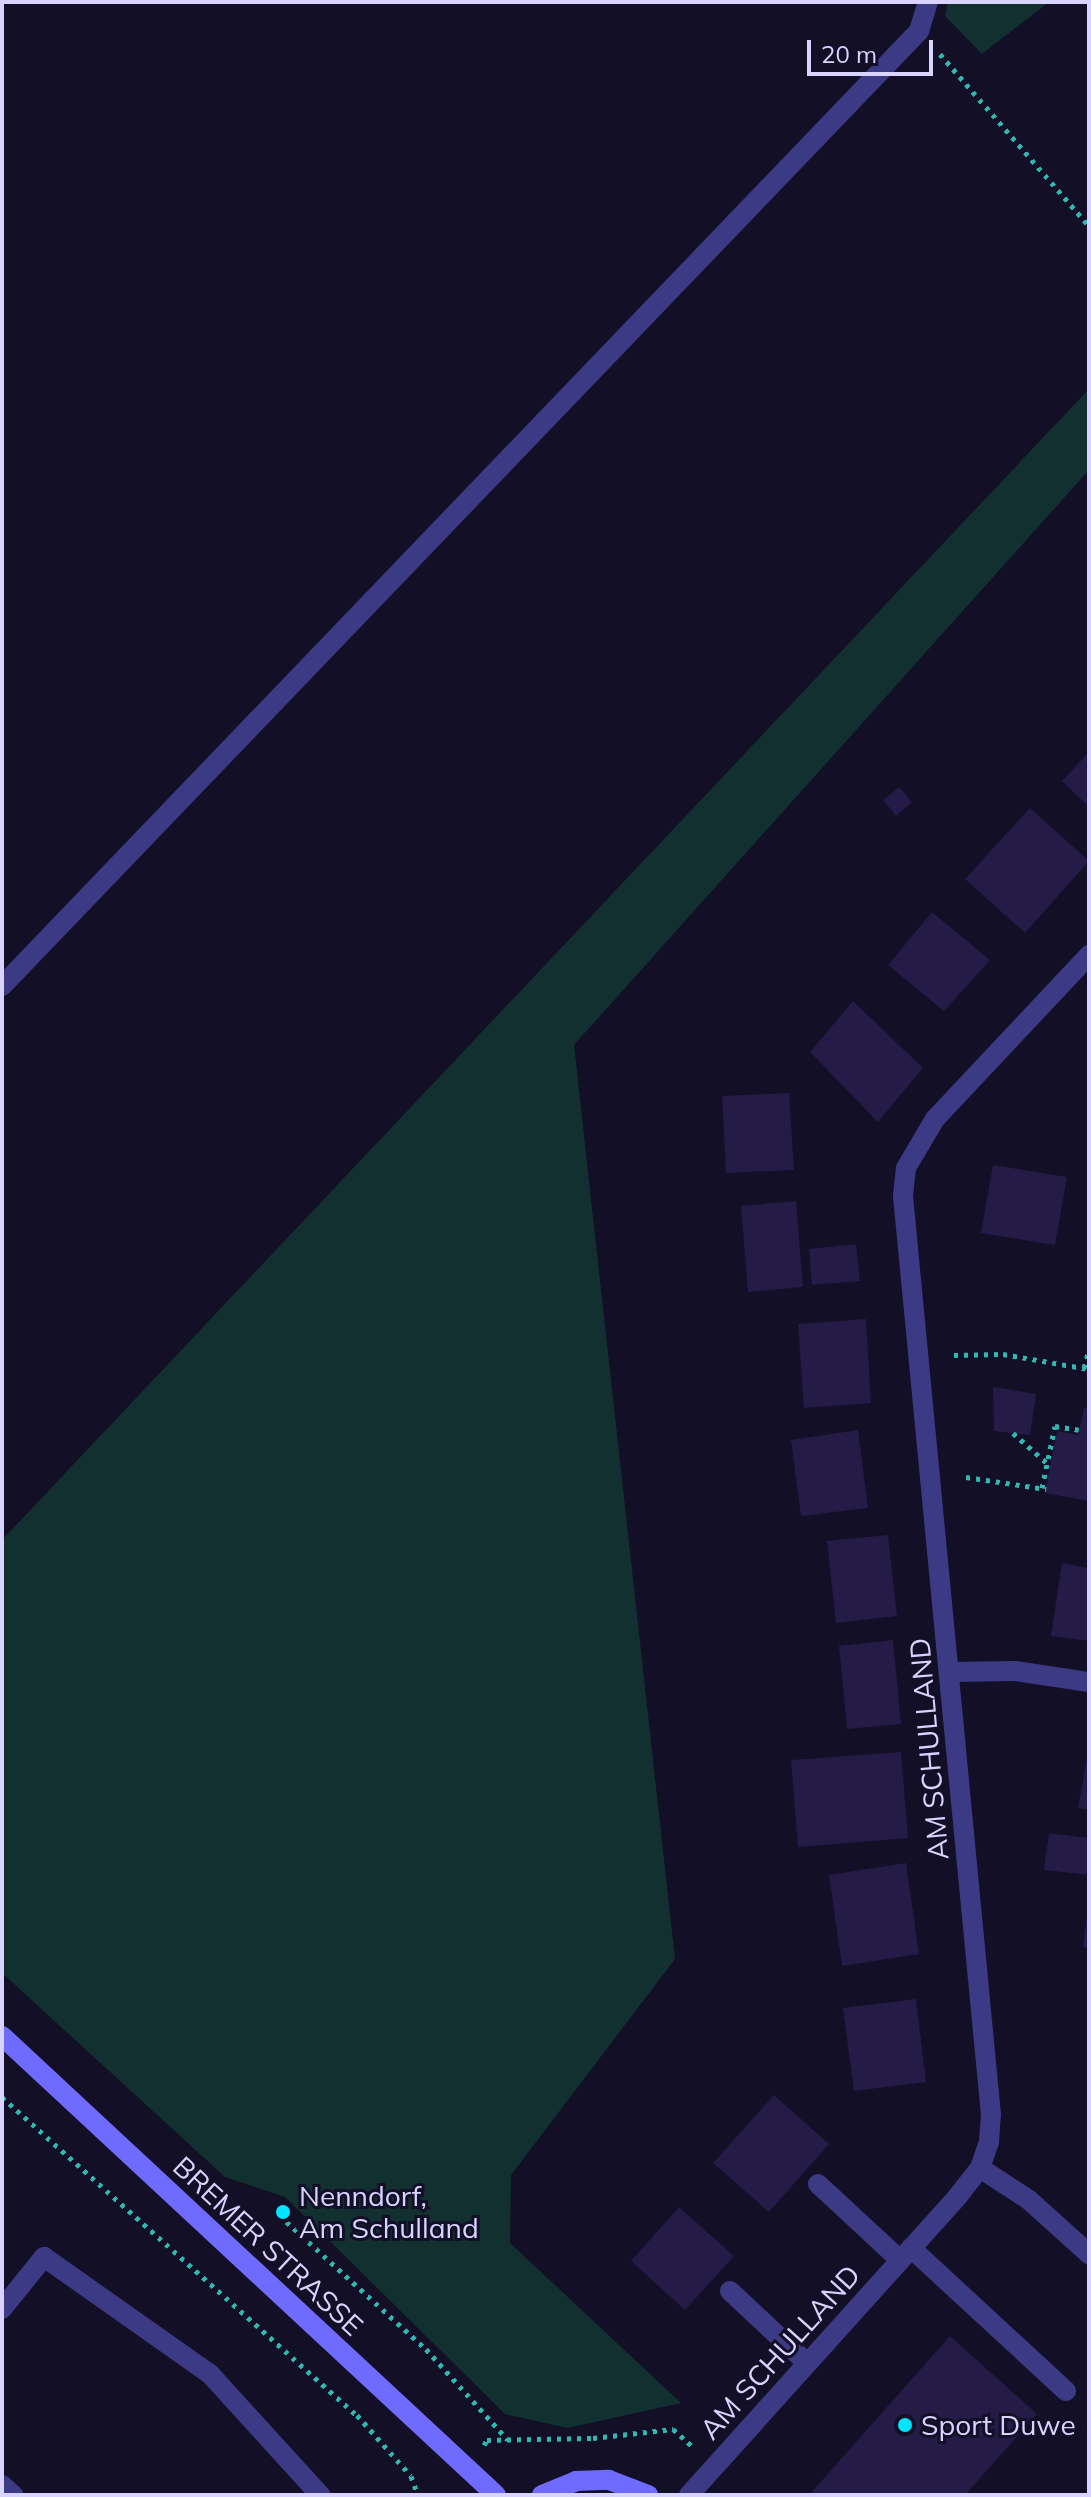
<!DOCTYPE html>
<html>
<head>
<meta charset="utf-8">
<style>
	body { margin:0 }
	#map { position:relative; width:1091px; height:2497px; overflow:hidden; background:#130f26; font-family:Mulish,sans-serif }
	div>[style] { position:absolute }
	.green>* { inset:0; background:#12302f }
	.building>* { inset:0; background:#241b47 }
	.path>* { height:5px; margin-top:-2.5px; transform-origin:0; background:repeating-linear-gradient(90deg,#2fb8b0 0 4px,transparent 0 10px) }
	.service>* { height:20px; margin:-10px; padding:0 10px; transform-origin:10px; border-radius:10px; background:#3d3a85 }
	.minor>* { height:20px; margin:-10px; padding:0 10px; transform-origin:10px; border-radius:10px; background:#3d3a85 }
	.secondary>* { height:20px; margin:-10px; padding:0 10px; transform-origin:10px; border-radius:10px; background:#6f6bff }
	.dots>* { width:22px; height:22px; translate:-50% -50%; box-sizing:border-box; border:4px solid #130f26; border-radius:50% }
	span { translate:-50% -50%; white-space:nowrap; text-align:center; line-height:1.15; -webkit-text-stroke:6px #130f26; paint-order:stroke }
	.street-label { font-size:28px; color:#d9d4ff }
	.poi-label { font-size:28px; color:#d9d4ff }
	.left { translate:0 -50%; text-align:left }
	.frame { position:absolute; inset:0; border:4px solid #d9d4ff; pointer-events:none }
	.scale { position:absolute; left:807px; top:40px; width:126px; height:36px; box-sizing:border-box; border:4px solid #d9d4ff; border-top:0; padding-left:10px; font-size:24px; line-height:28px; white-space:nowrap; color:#d9d4ff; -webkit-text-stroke:6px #130f26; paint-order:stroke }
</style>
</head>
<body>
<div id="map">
	<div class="green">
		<i style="clip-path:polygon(948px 2px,1049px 2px,982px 54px,945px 16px)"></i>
		<i style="clip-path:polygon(1089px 389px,1089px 470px,574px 1045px,675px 1959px,511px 2175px,510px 2243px,681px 2403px,567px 2428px,505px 2414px,285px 2197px,225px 2177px,2px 1973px,2px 1540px)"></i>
	</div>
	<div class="building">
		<i style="clip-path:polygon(1089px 752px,1089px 807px,1062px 781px)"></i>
		<i style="clip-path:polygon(899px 787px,912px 802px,896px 816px,883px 800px)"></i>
		<i style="clip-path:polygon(1030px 808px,1089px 861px,1025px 933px,965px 879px)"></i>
		<i style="clip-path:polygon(932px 912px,990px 960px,944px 1011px,888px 965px)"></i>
		<i style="clip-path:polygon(853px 1001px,923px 1068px,878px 1122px,810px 1052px)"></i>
		<i style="clip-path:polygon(789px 1093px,794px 1170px,726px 1173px,722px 1096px)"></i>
		<i style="clip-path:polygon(993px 1165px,1067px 1177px,1055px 1245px,981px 1233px)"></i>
		<i style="clip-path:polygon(796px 1201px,803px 1287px,748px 1292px,741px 1206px)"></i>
		<i style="clip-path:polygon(856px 1244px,860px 1281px,812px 1285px,809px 1249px)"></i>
		<i style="clip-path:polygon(866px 1319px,871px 1403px,804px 1408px,798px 1324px)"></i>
		<i style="clip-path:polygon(993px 1387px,1036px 1394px,1030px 1435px,994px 1431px)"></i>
		<i style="clip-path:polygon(1084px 1408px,1089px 1409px,1089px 1501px,1045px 1493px,1057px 1431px,1078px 1435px)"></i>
		<i style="clip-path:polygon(858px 1430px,868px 1508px,801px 1516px,791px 1440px)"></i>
		<i style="clip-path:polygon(888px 1535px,897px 1616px,836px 1623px,827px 1541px)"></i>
		<i style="clip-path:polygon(1062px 1563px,1089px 1568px,1089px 1641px,1051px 1636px)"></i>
		<i style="clip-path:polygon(893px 1640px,901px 1724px,847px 1729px,839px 1646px)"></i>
		<i style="clip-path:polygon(1089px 1746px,1089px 1810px,1078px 1808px)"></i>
		<i style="clip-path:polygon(901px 1752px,908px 1838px,798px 1847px,791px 1760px)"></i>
		<i style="clip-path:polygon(1049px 1833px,1089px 1838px,1089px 1875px,1044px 1870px)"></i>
		<i style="clip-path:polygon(906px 1863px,919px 1954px,842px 1966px,829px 1875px)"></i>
		<i style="clip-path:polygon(1087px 1914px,1089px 1914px,1089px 1948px,1083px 1947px)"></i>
		<i style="clip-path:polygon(916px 1999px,926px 2082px,854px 2091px,843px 2008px)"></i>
		<i style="clip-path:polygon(774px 2095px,829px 2144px,769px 2212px,713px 2163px)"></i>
		<i style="clip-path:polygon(679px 2207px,734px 2256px,685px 2310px,631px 2261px)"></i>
		<i style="clip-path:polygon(950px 2336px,1037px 2414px,965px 2495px,809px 2495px)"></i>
	</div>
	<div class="path">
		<i style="left:940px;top:54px;width:228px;rotate:49.1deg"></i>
		<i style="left:954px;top:1355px;width:49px;rotate:-1.2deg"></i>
		<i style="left:1003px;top:1354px;width:87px;rotate:9.9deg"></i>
		<i style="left:1084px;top:1368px;width:16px;rotate:-75deg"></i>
		<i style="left:1013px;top:1433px;width:45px;rotate:41.4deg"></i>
		<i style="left:966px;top:1477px;width:81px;rotate:8.5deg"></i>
		<i style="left:1042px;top:1488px;width:63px;rotate:-78.2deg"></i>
		<i style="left:1055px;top:1426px;width:24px;rotate:9deg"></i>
		<i style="left:2px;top:2097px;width:477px;rotate:41.9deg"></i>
		<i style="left:357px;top:2415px;width:81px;rotate:48.5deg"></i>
		<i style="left:411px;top:2476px;width:20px;rotate:70deg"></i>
		<i style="left:279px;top:2215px;width:199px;rotate:42.4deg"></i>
		<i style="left:426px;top:2349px;width:122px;rotate:48deg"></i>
		<i style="left:484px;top:2445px;width:6px;rotate:-59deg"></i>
		<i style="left:487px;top:2440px;width:106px;rotate:-1.1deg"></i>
		<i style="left:593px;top:2438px;width:81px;rotate:-6.4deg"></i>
		<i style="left:673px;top:2429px;width:25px;rotate:42deg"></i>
	</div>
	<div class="service">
		<i style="left:818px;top:2184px;width:112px;rotate:42.8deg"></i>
		<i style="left:911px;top:2248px;width:211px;rotate:42.7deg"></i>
		<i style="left:730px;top:2291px;width:105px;rotate:43.1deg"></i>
		<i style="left:2px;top:2309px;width:67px;rotate:-51.1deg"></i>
		<i style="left:44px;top:2257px;width:203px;rotate:35.2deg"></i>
		<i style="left:210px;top:2374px;width:164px;rotate:47.7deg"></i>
		<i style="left:2px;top:2485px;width:15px;rotate:42deg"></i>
	</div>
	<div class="minor">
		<i style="left:2px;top:986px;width:1324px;rotate:-46.16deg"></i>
		<i style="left:919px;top:31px;width:30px;rotate:-73deg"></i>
		<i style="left:951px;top:1672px;width:64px;rotate:-0.9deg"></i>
		<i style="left:1015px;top:1671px;width:75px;rotate:8.5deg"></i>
		<i style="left:980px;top:2168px;width:59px;rotate:33.1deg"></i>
		<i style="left:1029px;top:2200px;width:81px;rotate:42deg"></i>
		<i style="left:689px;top:2495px;width:402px;rotate:-48deg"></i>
		<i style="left:958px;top:2196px;width:36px;rotate:-52deg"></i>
		<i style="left:980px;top:2168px;width:28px;rotate:-71deg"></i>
		<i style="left:989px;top:2142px;width:27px;rotate:-86deg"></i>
		<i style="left:991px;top:2115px;width:923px;rotate:-95.47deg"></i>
		<i style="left:903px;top:1196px;width:28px;rotate:-84deg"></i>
		<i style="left:906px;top:1168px;width:57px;rotate:-59.4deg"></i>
		<i style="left:935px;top:1119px;width:225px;rotate:-46.8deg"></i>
	</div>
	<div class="secondary">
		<i style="left:2px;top:2036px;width:674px;rotate:42.9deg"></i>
		<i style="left:542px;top:2495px;width:37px;rotate:-22deg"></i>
		<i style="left:576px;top:2481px;width:33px;rotate:-2deg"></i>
		<i style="left:609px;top:2480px;width:42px;rotate:21deg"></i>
	</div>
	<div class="dots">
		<i style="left:283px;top:2212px;background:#00e5ff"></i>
		<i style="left:905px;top:2425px;background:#00e5ff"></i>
	</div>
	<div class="street-label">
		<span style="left:929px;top:1749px;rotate:-95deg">AM SCHULLAND</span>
		<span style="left:268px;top:2246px;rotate:43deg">BREMER STRASSE</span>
		<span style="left:780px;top:2352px;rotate:-48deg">AM SCHULLAND</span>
	</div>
	<div class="poi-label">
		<span class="left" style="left:299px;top:2212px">Nenndorf,<br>Am Schulland</span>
		<span class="left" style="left:921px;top:2425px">Sport Duwe</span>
	</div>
	<div class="frame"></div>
	<div class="scale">20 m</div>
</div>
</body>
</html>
